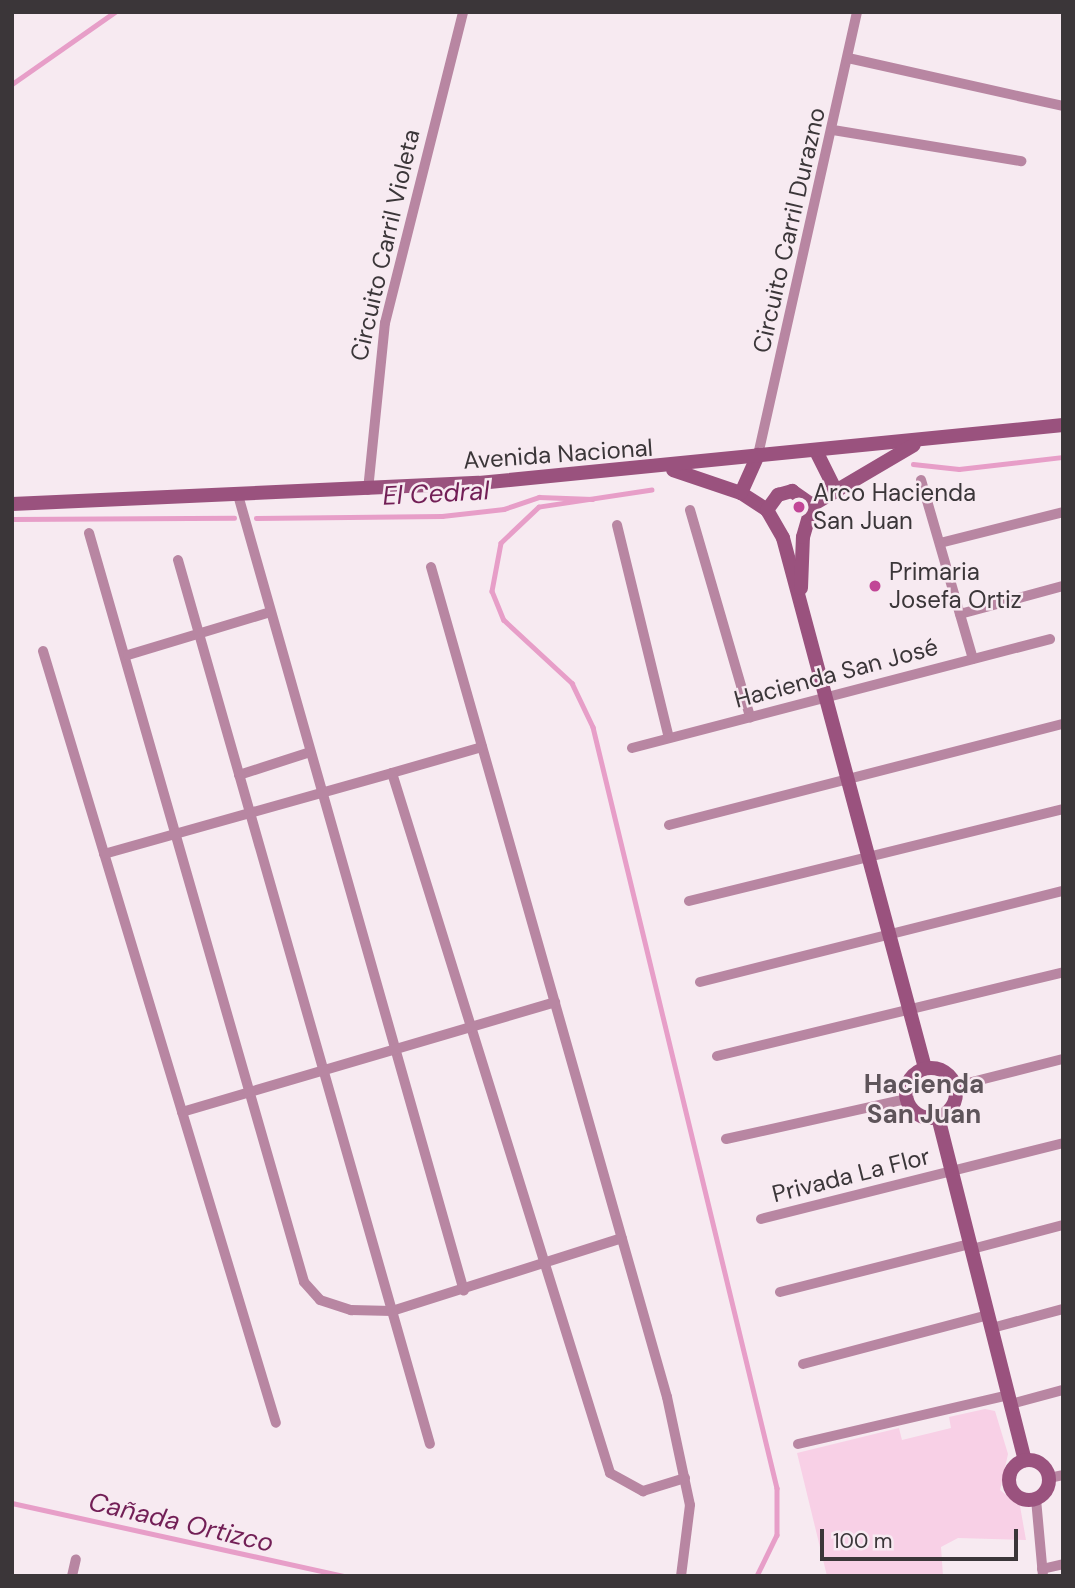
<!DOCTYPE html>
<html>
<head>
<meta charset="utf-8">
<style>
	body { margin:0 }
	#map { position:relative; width:1075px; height:1588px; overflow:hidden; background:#f7eaf1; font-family:"DM Sans",sans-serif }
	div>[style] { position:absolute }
	.green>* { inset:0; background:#f8d0e6 }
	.stream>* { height:4.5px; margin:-2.25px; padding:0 2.25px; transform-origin:2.25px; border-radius:2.25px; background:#e79ec8 }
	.street>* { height:10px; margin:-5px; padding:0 5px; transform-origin:5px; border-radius:5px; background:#b886a2 }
	.secondary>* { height:14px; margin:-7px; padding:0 7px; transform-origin:7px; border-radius:7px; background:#9a527e }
	.secondary>.ring { margin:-7px; padding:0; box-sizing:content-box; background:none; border:14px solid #9a527e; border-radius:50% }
	.dots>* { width:19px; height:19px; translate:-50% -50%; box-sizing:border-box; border:4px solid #f7eaf1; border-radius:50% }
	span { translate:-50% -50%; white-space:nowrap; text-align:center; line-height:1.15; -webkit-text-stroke:5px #f7eaf1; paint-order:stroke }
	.street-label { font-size:24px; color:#3b3639 }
	.poi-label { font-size:24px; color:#3b3639 }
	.left { translate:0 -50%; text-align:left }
	.water-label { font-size:26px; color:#721f56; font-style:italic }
	.neighbourhood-label { font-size:26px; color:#5e545a; font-weight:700 }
	.frame { position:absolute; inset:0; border:14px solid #3b3639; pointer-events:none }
	.scale { position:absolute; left:820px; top:1529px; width:198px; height:32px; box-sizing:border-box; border:4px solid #3b3639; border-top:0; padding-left:9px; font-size:21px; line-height:24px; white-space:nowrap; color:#3b3639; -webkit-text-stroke:5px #f7eaf1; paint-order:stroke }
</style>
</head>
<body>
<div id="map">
	<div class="green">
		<i style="clip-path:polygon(985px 1409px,995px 1411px,1008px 1454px,1000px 1490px,1020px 1506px,1026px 1540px,958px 1538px,941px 1547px,943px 1576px,827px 1576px,797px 1453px,899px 1428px,902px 1440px,951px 1428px,949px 1417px)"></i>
	</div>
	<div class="stream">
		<i style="left:12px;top:84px;width:126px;rotate:-35deg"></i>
		<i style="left:913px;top:464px;width:46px;rotate:6.2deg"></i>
		<i style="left:959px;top:469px;width:105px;rotate:-6.6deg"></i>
		<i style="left:652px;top:490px;width:114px;rotate:171.4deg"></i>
		<i style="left:539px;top:507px;width:52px;rotate:136.5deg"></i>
		<i style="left:501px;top:543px;width:49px;rotate:100.6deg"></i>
		<i style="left:492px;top:591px;width:31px;rotate:68deg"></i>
		<i style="left:504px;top:620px;width:93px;rotate:42.8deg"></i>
		<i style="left:572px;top:683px;width:49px;rotate:64.5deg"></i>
		<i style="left:593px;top:727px;width:783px;rotate:76.41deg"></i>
		<i style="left:777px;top:1488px;width:47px;rotate:90deg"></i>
		<i style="left:777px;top:1535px;width:46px;rotate:116deg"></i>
		<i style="left:256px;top:518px;width:186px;rotate:-0.6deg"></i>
		<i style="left:442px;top:516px;width:62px;rotate:-6.4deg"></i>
		<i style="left:504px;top:509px;width:37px;rotate:-19deg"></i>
		<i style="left:539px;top:497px;width:53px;rotate:2.2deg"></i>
		<i style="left:12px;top:519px;width:222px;rotate:-0.3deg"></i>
		<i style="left:12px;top:1503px;width:339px;rotate:12.4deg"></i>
	</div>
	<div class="street">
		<i style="left:848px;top:58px;width:220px;rotate:12.6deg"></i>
		<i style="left:833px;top:130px;width:191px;rotate:9.4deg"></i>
		<i style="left:758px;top:455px;width:454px;rotate:-77.4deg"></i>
		<i style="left:921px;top:480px;width:186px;rotate:73.8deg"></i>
		<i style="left:368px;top:490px;width:168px;rotate:-84.2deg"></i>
		<i style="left:385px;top:323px;width:321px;rotate:-75.9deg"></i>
		<i style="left:238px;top:495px;width:827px;rotate:74.15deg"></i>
		<i style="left:690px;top:510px;width:216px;rotate:73.8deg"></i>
		<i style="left:617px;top:525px;width:219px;rotate:76.3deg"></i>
		<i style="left:89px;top:533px;width:779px;rotate:73.98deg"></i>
		<i style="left:304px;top:1282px;width:24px;rotate:48deg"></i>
		<i style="left:320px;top:1300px;width:33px;rotate:18deg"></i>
		<i style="left:351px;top:1310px;width:41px;rotate:1.4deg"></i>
		<i style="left:392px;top:1311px;width:241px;rotate:-17.6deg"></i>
		<i style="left:940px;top:543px;width:127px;rotate:-14.1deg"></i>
		<i style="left:178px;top:560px;width:919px;rotate:74.09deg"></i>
		<i style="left:431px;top:567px;width:863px;rotate:74.13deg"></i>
		<i style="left:667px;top:1397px;width:110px;rotate:78deg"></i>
		<i style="left:690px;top:1505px;width:72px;rotate:97.2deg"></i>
		<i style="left:960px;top:614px;width:107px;rotate:-15.2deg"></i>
		<i style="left:43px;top:651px;width:806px;rotate:73.21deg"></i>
		<i style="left:128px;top:655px;width:148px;rotate:-16.8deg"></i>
		<i style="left:482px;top:747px;width:94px;rotate:163.9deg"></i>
		<i style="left:392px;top:773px;width:733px;rotate:72.7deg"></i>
		<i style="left:610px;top:1473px;width:38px;rotate:29deg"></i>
		<i style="left:643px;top:1491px;width:44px;rotate:-17.2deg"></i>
		<i style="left:632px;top:748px;width:432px;rotate:-14.6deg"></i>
		<i style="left:239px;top:775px;width:75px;rotate:-17.9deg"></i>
		<i style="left:669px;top:825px;width:406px;rotate:-14.4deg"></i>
		<i style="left:104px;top:854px;width:299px;rotate:-15.7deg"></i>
		<i style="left:689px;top:901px;width:385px;rotate:-13.8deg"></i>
		<i style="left:700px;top:982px;width:374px;rotate:-14.1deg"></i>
		<i style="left:717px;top:1056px;width:356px;rotate:-13.6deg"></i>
		<i style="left:956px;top:1086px;width:110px;rotate:-14.2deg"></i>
		<i style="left:182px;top:1112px;width:389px;rotate:-16.4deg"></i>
		<i style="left:726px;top:1139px;width:184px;rotate:-12.5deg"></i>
		<i style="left:761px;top:1219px;width:311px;rotate:-14.1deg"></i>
		<i style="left:972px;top:1249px;width:94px;rotate:-14.8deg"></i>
		<i style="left:780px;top:1292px;width:196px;rotate:-14.2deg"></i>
		<i style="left:992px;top:1328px;width:73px;rotate:-15deg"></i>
		<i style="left:803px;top:1364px;width:192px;rotate:-14.8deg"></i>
		<i style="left:1011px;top:1404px;width:54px;rotate:-15.1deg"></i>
		<i style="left:798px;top:1444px;width:217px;rotate:-13.1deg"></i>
		<i style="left:1049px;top:1478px;width:14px;rotate:-12deg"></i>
		<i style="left:1036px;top:1499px;width:77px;rotate:84.8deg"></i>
		<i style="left:1042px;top:1569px;width:22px;rotate:-13deg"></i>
		<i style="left:72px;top:1576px;width:17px;rotate:-77deg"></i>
	</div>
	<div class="secondary">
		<i style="left:816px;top:451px;width:40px;rotate:63.4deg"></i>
		<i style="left:673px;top:470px;width:72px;rotate:18.7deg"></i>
		<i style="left:741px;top:493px;width:31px;rotate:33deg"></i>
		<i style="left:767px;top:510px;width:32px;rotate:60deg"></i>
		<i style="left:783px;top:538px;width:549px;rotate:75deg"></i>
		<i style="left:741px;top:493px;width:42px;rotate:-65.9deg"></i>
		<i style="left:12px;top:504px;width:467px;rotate:-2.6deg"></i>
		<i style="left:479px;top:483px;width:587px;rotate:-5.67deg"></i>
		<i style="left:767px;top:510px;width:19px;rotate:-54deg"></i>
		<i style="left:778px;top:495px;width:15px;rotate:-16deg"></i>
		<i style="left:792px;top:491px;width:24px;rotate:35deg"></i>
		<i style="left:801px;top:588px;width:51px;rotate:-87.8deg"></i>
		<i style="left:803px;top:537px;width:33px;rotate:-74deg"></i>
		<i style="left:812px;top:505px;width:118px;rotate:-30.5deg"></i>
		<i class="ring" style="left:906px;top:1068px;width:36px;height:36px"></i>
		<i style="left:938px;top:1117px;width:354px;rotate:75.8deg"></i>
		<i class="ring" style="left:1009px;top:1460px;width:26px;height:26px"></i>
	</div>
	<div class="dots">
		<i style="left:799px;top:507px;background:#c14696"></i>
		<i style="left:875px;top:586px;background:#c14696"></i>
	</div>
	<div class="street-label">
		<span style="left:789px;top:230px;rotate:-77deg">Circuito Carril Durazno</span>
		<span style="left:385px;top:245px;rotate:-77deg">Circuito Carril Violeta</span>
		<span style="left:558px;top:454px;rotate:-4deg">Avenida Nacional</span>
		<span style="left:836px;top:673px;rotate:-15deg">Hacienda San José</span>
		<span style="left:851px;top:1175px;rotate:-14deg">Privada La Flor</span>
	</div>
	<div class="poi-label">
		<span class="left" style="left:813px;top:507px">Arco Hacienda<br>San Juan</span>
		<span class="left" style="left:889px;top:586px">Primaria<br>Josefa Ortiz</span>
	</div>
	<div class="water-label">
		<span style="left:436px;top:494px;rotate:-3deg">El Cedral</span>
		<span style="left:181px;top:1523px;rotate:13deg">Cañada Ortizco</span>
	</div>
	<div class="neighbourhood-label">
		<span style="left:924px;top:1100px">Hacienda<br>San Juan</span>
	</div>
	<div class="frame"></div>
	<div class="scale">100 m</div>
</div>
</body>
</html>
